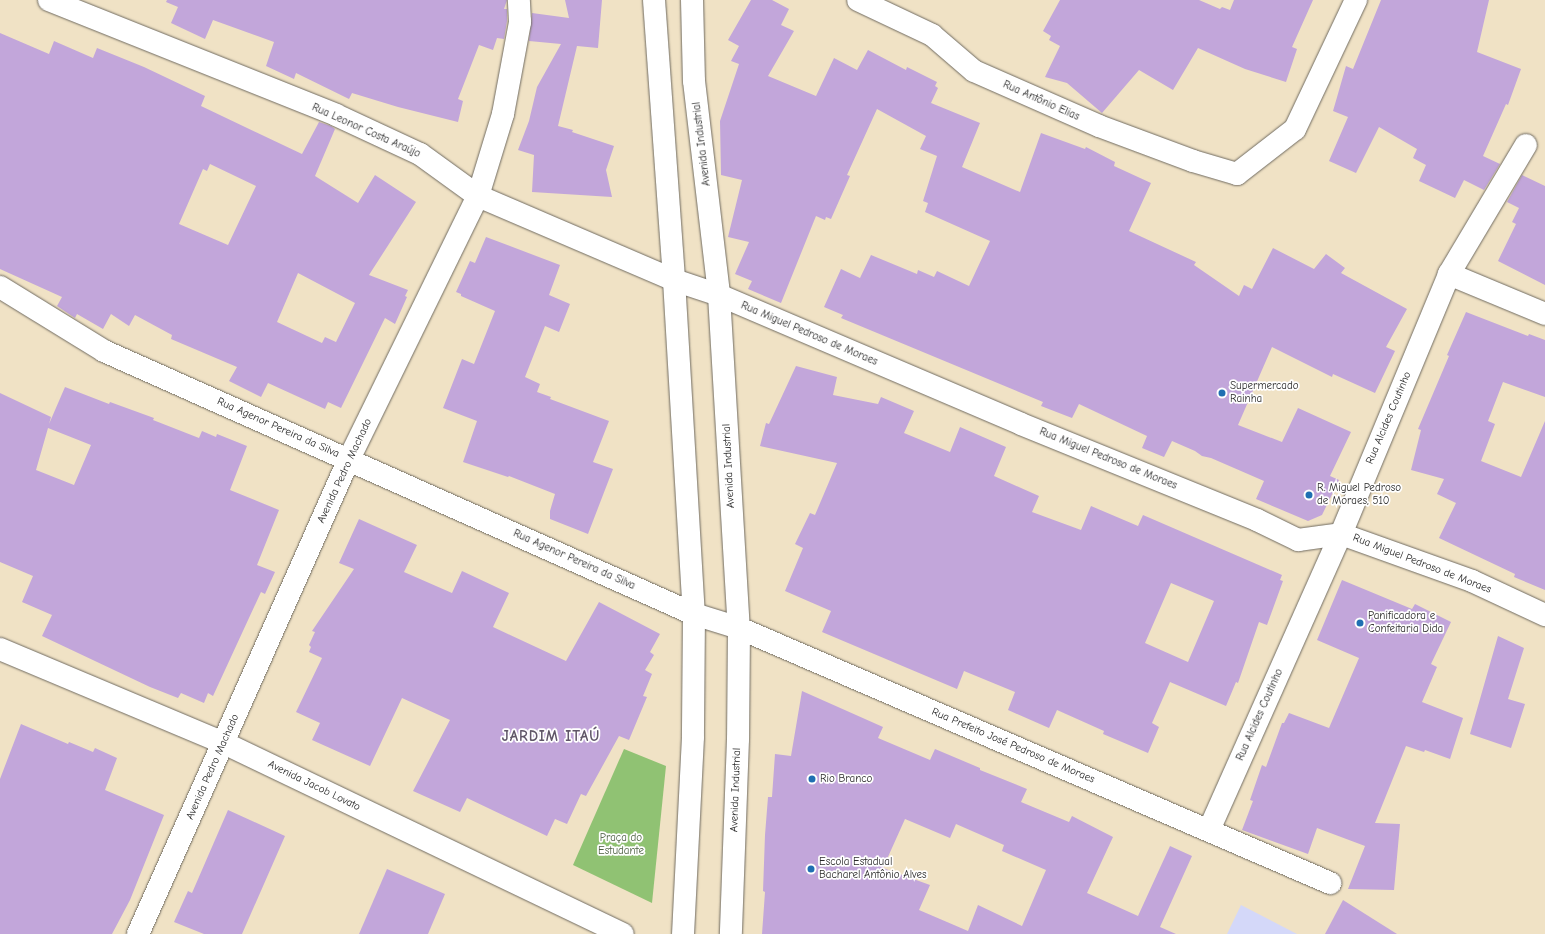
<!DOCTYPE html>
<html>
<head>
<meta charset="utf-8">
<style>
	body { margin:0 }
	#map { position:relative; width:1545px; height:934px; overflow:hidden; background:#f0e2c5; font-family:"Comic Neue",sans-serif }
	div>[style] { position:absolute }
	.built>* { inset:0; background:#d4d8f9 }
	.green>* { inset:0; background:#90c273 }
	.building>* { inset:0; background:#c2a6da }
	.roads { filter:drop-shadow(0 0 1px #706b61) drop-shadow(0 0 1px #706b61) }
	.minor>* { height:22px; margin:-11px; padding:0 11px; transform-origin:11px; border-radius:11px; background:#fff }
	.tertiary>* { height:22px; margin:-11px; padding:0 11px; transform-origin:11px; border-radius:11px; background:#fff }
	.secondary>* { height:22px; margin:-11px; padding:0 11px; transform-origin:11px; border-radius:11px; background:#fff }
	.primary>* { height:22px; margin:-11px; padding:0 11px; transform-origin:11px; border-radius:11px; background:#fff }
	.dots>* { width:11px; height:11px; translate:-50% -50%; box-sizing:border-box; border:2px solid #fff; border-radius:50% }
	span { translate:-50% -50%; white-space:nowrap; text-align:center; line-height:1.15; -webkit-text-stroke:3.5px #fff; paint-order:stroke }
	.street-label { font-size:11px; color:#2b2b2b }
	.poi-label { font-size:11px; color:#2b2b2b }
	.left { translate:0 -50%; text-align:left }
	.park-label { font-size:11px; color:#4e6044 }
	.district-label { font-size:15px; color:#605668; font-weight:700; letter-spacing:1px }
</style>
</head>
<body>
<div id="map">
	<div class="built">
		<i style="clip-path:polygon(1241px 905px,1297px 934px,1227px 934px)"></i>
	</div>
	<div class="green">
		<i style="clip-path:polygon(624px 749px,666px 766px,652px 903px,573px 865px)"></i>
	</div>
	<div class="building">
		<i style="clip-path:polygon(167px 0,507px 0,504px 9px,507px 9px,507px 21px,504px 39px,497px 38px,493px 50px,479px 45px,458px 99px,463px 101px,458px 122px,398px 107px,352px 93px,349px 99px,296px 73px,294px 79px,266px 66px,274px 42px,213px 20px,205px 39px,171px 23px,178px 7px,166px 2px)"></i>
		<i style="clip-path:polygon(565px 0,602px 0,598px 48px,577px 46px,558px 126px,573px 130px,572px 132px,614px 146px,606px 170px,612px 197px,532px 192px,534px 155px,518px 150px,529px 121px,537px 87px,561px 44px,529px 41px,532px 13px,569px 18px)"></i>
		<i style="clip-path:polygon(751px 0,772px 0,789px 9px,781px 25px,794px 31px,768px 76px,816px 96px,834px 58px,857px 70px,868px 50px,906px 70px,907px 67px,937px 82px,935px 86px,938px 88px,931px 103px,980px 123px,962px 167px,1020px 192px,1041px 133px,1085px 149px,1086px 147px,1115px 162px,1114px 166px,1151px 183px,1129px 231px,1196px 262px,1194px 265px,1239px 296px,1244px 285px,1252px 289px,1273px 248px,1314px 269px,1326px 254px,1345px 268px,1341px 273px,1407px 309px,1386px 347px,1395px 351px,1375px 393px,1333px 374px,1332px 377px,1272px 347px,1238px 425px,1282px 442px,1298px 408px,1351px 432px,1330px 476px,1339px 480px,1322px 515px,1308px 521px,1256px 499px,1264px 481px,1211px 458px,1202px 456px,1195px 451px,1172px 441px,1164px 457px,1142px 448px,1147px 436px,1079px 404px,1072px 418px,1041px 406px,1043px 402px,841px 318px,843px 315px,824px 307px,841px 269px,860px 278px,871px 255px,917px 274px,918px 270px,934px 277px,937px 271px,969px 286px,990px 241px,925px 212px,928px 203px,923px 201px,937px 156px,920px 149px,926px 136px,877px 109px,847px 175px,850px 176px,831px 219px,826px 217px,825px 220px,816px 216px,781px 303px,748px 289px,752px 281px,735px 274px,749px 242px,728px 237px,742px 180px,721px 175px,720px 121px,739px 64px,731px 61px,739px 46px,728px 40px)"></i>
		<i style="clip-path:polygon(1060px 0,1199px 0,1220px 9px,1222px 7px,1230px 10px,1234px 0,1313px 0,1292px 47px,1297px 49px,1286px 82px,1245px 69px,1198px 48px,1173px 90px,1139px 70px,1102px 113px,1067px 83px,1045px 77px,1060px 46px,1049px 40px,1051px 36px,1043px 31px)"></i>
		<i style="clip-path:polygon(1381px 0,1489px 0,1477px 52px,1521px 69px,1508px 105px,1506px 104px,1483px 156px,1500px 164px,1484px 190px,1464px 180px,1455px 198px,1419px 181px,1426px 165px,1413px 158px,1417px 149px,1379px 127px,1356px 173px,1329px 161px,1348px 117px,1333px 111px,1346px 66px,1353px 69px)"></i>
		<i style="clip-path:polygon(evenodd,0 33px,49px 54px,54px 41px,93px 58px,97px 48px,144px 67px,205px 96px,201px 106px,302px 154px,319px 122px,331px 126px,335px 129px,315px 176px,358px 203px,375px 175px,416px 202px,369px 275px,408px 290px,405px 296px,407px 297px,395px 324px,385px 318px,341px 408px,328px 402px,325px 409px,268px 383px,261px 397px,229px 381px,237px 367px,171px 339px,172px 335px,135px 315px,129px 326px,111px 314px,103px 329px,77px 314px,75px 318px,57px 306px,62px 297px,0 269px,0 33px,210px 164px,256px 186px,228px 245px,179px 224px,203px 169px,207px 171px,210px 164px,0 33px,298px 273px,355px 303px,336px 342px,325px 337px,322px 343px,277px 322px,298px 273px)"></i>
		<i style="clip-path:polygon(1522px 175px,1545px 186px,1545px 285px,1498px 261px,1516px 224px,1512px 222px,1519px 208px,1507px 202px)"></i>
		<i style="clip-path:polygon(486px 237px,560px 265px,549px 295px,570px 304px,559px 332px,545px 326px,525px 377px,540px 384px,537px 392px,551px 397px,550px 399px,609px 421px,593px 462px,613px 469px,588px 534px,550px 519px,550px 511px,555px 494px,509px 476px,508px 477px,463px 462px,477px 421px,443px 408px,462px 359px,474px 364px,495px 311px,461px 296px,461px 294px,456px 292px,470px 261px,475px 263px)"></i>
		<i style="clip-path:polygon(1466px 312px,1528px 336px,1529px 334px,1545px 340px,1545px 397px,1503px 382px,1488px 421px,1495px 424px,1481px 461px,1521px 477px,1545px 421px,1545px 590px,1514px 577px,1515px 574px,1439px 538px,1456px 503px,1437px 494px,1444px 479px,1411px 470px,1421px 430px,1418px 429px,1449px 356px,1447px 355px)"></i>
		<i style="clip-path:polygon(evenodd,796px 366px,837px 377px,833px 395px,878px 404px,881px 397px,914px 411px,904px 433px,950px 452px,960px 427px,1006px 447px,994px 476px,1039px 496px,1032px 512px,1081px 530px,1091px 506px,1138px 526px,1143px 515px,1282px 575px,1280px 580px,1283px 581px,1267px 625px,1259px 622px,1238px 683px,1236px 682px,1226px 706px,1170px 682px,1152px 723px,1159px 727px,1148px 753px,1103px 734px,1104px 731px,1057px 710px,1049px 728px,1008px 710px,1015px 692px,964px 671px,957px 689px,822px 632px,831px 611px,785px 591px,803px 548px,795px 544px,810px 513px,815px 515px,837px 463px,760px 446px,766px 423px,769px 424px,796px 366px,1171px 583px,1214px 601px,1188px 662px,1145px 643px,1171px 583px)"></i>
		<i style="clip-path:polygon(evenodd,65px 387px,109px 404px,110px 402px,154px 418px,153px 420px,199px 438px,202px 431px,216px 437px,217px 434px,247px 446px,230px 490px,279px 510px,257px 565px,275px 572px,265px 594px,261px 592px,213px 696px,208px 693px,204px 703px,181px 693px,178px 698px,150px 687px,42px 636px,52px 615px,22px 602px,33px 576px,0 562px,0 393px,51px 417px,49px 424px,65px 387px,48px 428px,91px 445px,74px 485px,36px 470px,48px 428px)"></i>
		<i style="clip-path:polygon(359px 519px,417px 545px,404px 572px,452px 593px,462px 571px,509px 593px,493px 627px,566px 661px,599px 602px,660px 634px,650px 652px,654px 655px,645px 670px,652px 674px,643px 696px,647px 697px,629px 740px,619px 736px,586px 796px,581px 794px,567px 824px,555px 819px,547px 836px,467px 798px,460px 812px,413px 791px,450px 720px,402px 698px,370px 766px,312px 740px,320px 723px,296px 712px,322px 658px,309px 652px,311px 647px,309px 645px,315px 632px,312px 631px,354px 569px,339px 563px)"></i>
		<i style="clip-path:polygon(1342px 580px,1412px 609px,1415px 604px,1451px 622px,1431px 664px,1437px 667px,1422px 702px,1463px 718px,1450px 759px,1425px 750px,1424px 752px,1406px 746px,1375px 823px,1400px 824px,1394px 890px,1348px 889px,1365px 846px,1317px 828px,1308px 854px,1242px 830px,1253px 801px,1250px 800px,1262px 765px,1266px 767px,1282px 723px,1284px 723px,1289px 713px,1329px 728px,1359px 658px,1317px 640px)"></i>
		<i style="clip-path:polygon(1498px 636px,1524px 648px,1508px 699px,1525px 704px,1511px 748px,1470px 734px)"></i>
		<i style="clip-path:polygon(evenodd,802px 691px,883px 727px,878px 738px,930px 760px,935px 749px,980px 768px,980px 770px,1027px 789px,1021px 802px,1069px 822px,1072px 816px,1113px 837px,1087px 893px,1138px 916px,1170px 846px,1192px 856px,1160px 927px,1176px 934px,762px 934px,765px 892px,763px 891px,765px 835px,768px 797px,772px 797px,775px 754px,791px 756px,802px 691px,905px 819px,950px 838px,956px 824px,1004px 845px,1002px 851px,1046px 870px,1022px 926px,978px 905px,968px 931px,919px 910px,930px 885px,883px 868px,905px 819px)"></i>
		<i style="clip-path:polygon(21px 724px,68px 744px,69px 742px,93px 752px,95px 748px,117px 758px,105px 790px,164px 815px,130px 900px,112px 934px,0 934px,0 779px)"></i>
		<i style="clip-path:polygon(228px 810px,285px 836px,242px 934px,204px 934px,174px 922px,188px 891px,192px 893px)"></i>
		<i style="clip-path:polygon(387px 869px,445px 894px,428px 934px,359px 934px)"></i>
		<i style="clip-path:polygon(1343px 900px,1397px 934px,1325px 934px)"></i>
	</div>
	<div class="roads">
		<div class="minor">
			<i style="left:49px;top:0;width:309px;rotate:21.8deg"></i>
			<i style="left:336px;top:115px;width:93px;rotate:24.9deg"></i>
			<i style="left:420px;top:154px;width:72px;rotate:35.9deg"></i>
			<i style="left:478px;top:196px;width:213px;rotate:23.2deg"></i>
			<i style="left:858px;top:0;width:82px;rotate:25.3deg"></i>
			<i style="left:932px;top:35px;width:55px;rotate:40.6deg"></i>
			<i style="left:974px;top:71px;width:137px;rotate:23.7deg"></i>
			<i style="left:1099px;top:126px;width:100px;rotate:20.4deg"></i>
			<i style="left:1193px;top:161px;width:46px;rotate:16.5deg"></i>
			<i style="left:1237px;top:174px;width:73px;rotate:-37.8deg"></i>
			<i style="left:1295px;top:129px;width:143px;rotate:-64.7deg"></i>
			<i style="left:1449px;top:274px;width:104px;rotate:22.6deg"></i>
			<i style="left:0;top:287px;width:122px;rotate:31.6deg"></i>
			<i style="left:104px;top:351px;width:646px;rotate:24.03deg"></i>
			<i style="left:694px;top:614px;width:47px;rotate:17.3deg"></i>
			<i style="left:739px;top:628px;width:644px;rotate:23.34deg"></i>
			<i style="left:1209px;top:830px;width:324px;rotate:-66deg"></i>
			<i style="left:1341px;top:534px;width:282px;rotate:-67.4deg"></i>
			<i style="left:1449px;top:274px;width:150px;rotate:-59.2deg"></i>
			<i style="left:138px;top:934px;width:520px;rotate:-66.05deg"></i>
			<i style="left:349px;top:459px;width:293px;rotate:-63.9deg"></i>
			<i style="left:478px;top:196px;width:86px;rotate:-73deg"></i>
			<i style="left:503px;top:114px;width:94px;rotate:-79.5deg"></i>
			<i style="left:520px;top:22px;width:22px;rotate:-93deg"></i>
		</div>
		<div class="tertiary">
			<i style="left:692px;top:0;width:81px;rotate:88.6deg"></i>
			<i style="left:694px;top:81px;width:215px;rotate:83.3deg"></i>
			<i style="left:719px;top:295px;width:334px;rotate:86.6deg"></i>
			<i style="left:739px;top:628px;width:111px;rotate:90.5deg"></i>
			<i style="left:738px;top:739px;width:195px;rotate:92.1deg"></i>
		</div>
		<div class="secondary">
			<i style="left:674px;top:280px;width:47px;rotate:18.4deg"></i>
			<i style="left:719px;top:295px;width:328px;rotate:23.1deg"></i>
			<i style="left:1021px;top:424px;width:255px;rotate:22.1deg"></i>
			<i style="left:1257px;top:520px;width:46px;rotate:26deg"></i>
			<i style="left:1298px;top:540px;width:43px;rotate:-7.9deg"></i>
			<i style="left:1341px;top:534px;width:139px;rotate:19.7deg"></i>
			<i style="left:1472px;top:581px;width:81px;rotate:25deg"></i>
			<i style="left:0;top:649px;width:243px;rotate:22.8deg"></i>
			<i style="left:224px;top:743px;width:442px;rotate:25.6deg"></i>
		</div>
		<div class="primary">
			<i style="left:654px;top:0;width:281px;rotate:85.9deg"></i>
			<i style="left:674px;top:280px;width:335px;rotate:86.6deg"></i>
			<i style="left:694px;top:614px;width:123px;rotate:90.5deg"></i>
			<i style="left:693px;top:737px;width:197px;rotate:92.9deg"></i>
		</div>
	</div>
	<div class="dots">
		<i style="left:1222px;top:393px;background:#1f6fb2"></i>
		<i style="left:1309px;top:495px;background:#1f6fb2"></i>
		<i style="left:1360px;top:623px;background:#1f6fb2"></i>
		<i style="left:812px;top:779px;background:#1f6fb2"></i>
		<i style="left:811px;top:869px;background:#1f6fb2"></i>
	</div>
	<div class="street-label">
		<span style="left:1041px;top:101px;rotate:24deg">Rua Antônio Elias</span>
		<span style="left:366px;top:131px;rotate:24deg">Rua Leonor Costa Araújo</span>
		<span style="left:702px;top:144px;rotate:-97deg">Avenida Industrial</span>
		<span style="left:809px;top:334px;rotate:23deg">Rua Miguel Pedroso de Moraes</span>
		<span style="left:1389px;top:418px;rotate:-67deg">Rua Alcides Coutinho</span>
		<span style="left:278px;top:428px;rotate:24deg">Rua Agenor Pereira da Silva</span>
		<span style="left:1108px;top:459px;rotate:22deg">Rua Miguel Pedroso de Moraes</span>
		<span style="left:729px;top:466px;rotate:-93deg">Avenida Industrial</span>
		<span style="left:345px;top:471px;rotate:-65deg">Avenida Pedro Machado</span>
		<span style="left:574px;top:560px;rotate:24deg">Rua Agenor Pereira da Silva</span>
		<span style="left:1422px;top:564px;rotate:21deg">Rua Miguel Pedroso de Moraes</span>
		<span style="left:1260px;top:715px;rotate:-66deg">Rua Alcides Coutinho</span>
		<span style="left:1013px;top:746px;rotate:23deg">Rua Prefeito José Pedroso de Moraes</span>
		<span style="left:213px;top:767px;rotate:-66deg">Avenida Pedro Machado</span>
		<span style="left:314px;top:786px;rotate:26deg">Avenida Jacob Lovato</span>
		<span style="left:736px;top:790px;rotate:-88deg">Avenida Industrial</span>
	</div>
	<div class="poi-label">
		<span class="left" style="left:1230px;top:393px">Supermercado<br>Rainha</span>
		<span class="left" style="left:1317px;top:495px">R. Miguel Pedroso<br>de Moraes, 510</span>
		<span class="left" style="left:1368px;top:623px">Panificadora e<br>Confeitaria Dida</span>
		<span class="left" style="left:820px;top:779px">Rio Branco</span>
		<span class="left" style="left:819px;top:869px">Escola Estadual<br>Bacharel Antônio Alves</span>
	</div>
	<div class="park-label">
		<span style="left:621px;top:845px">Praça do<br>Estudante</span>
	</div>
	<div class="district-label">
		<span style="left:551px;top:737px">JARDIM ITAÚ</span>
	</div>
</div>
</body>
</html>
